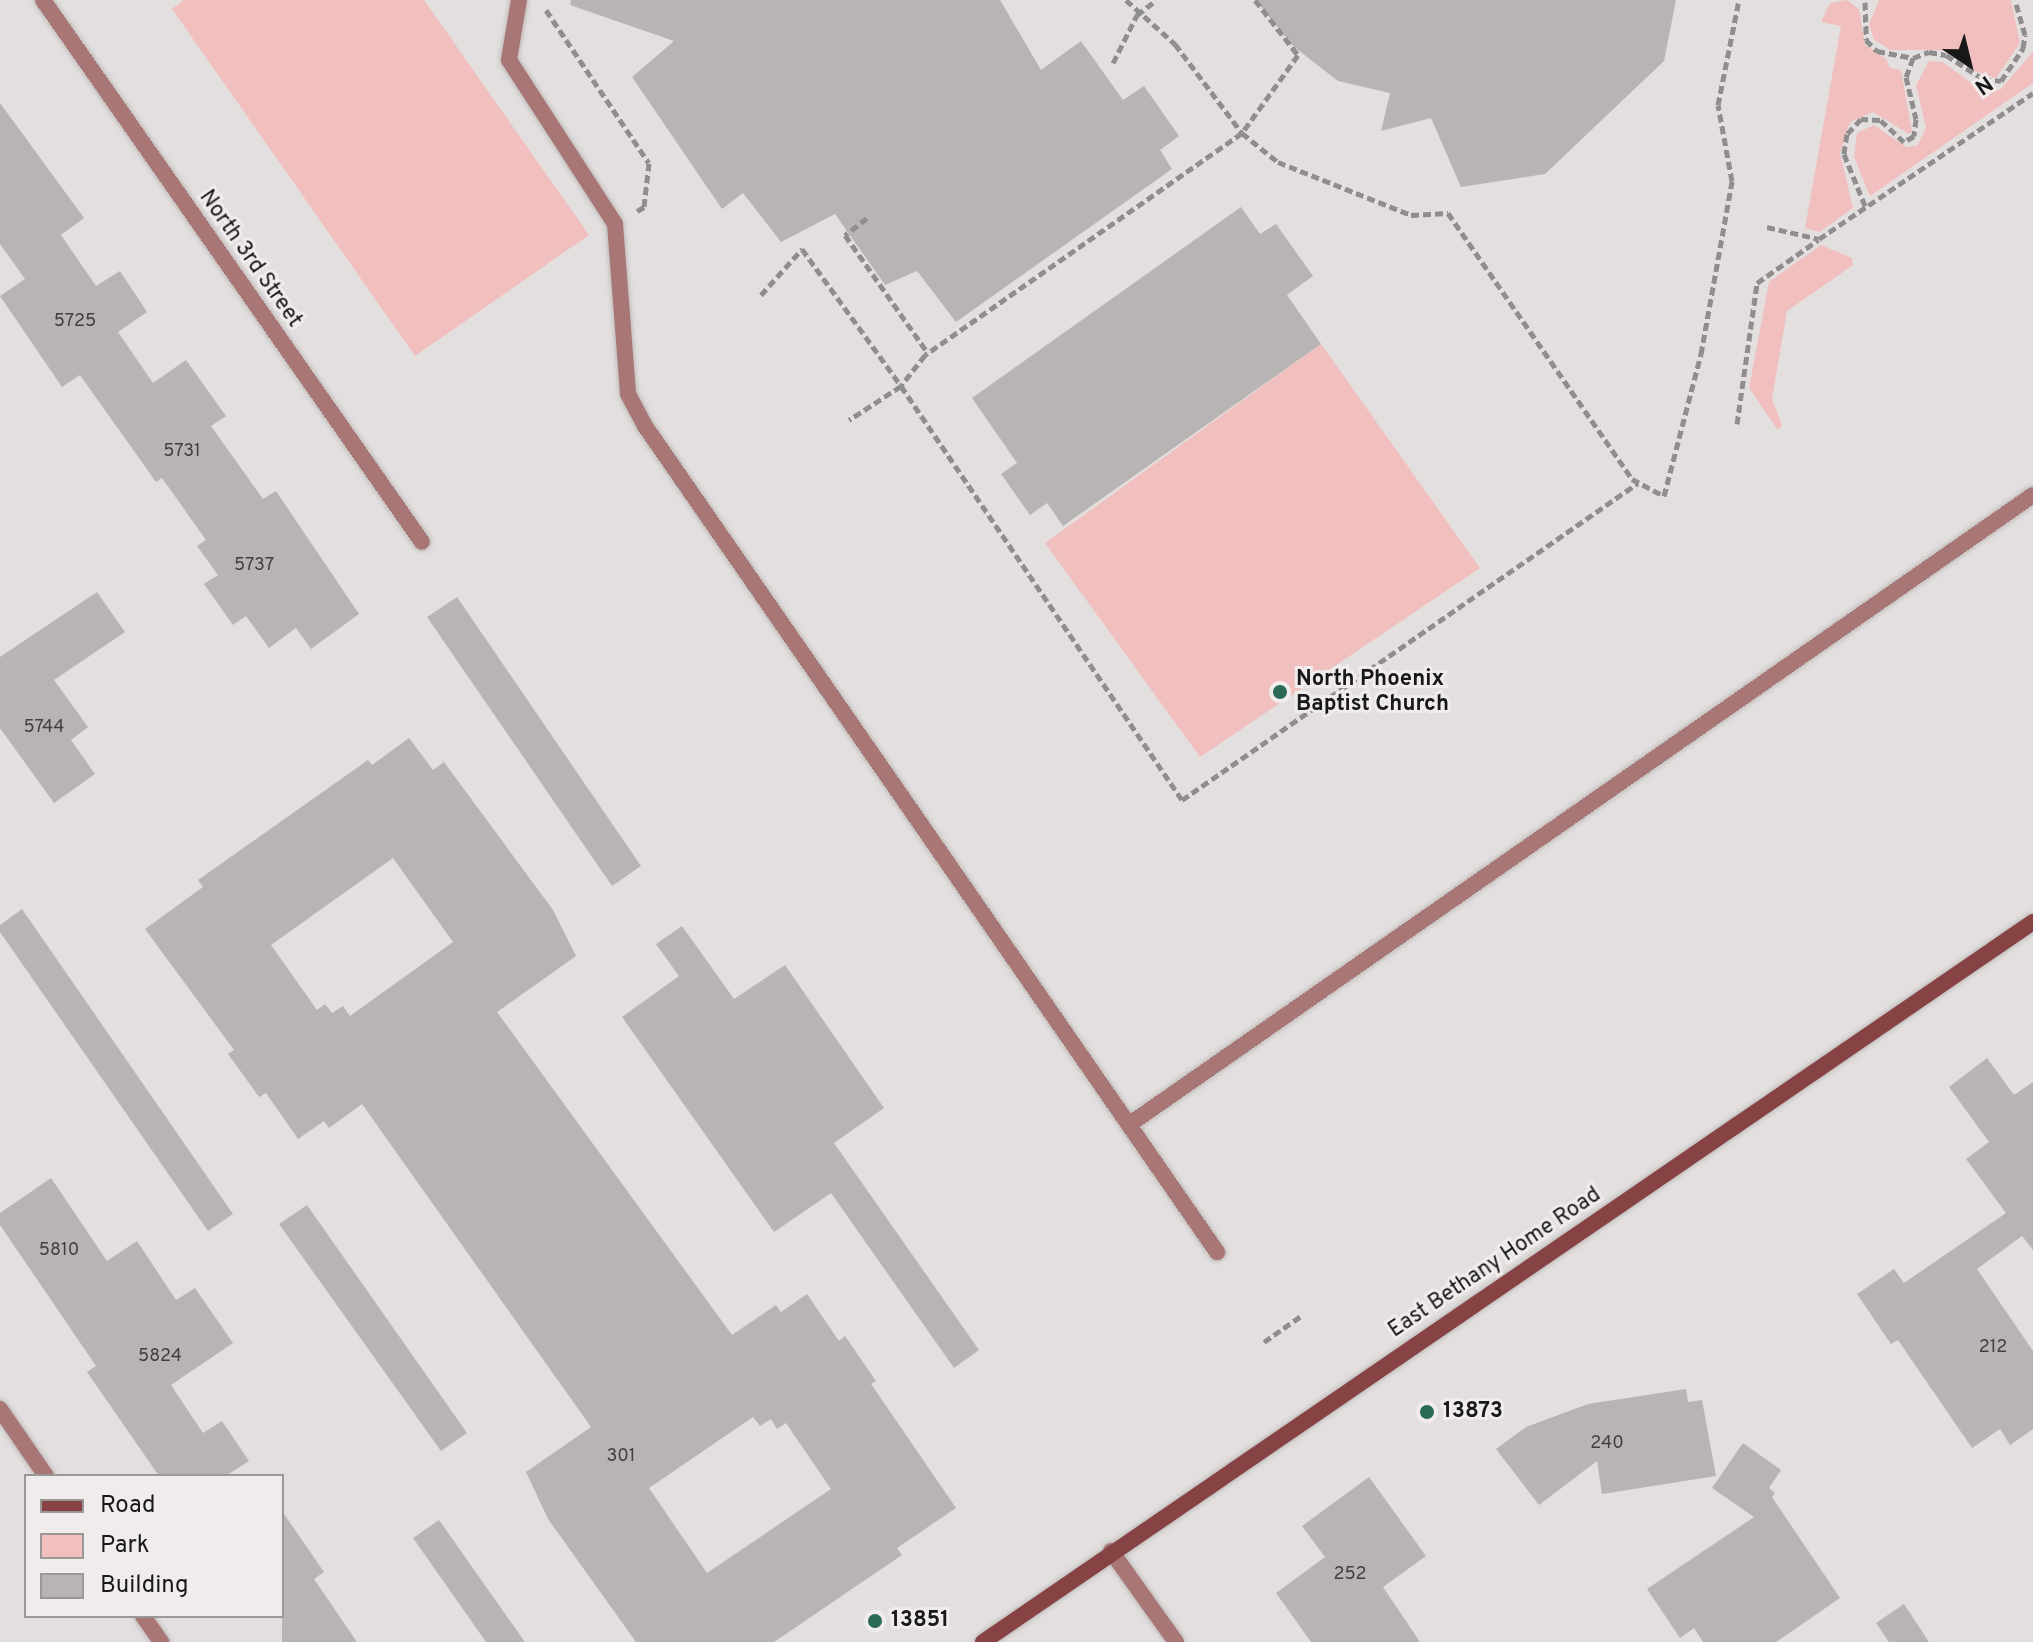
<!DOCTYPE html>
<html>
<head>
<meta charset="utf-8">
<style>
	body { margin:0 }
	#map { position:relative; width:2033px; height:1642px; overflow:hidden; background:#e3dfdf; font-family:Overpass,sans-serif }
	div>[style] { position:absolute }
	.green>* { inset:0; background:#f1bfbe }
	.building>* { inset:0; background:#b8b4b4 }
	.path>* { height:5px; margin-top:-2.5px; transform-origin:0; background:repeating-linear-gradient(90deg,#8f8d8d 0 8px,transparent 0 12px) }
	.roads { filter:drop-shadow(0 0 2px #bfbbbb) drop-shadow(0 0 2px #bfbbbb) }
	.lane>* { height:16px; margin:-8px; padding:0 8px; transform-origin:8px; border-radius:8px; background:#a87675 }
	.street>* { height:16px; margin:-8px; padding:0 8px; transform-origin:8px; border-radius:8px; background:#a87675 }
	.secondary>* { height:16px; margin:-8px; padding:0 8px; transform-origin:8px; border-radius:8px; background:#874244 }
	.dots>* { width:22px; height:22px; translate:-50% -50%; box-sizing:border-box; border:4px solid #f0ecec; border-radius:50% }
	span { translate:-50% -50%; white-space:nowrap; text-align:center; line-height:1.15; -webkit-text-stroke:6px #f0ecec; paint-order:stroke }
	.number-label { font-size:18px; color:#413f3f }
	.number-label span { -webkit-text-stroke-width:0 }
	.street-label { font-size:22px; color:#191818 }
	.poi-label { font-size:22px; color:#191818; font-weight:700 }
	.left { translate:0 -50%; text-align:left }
	.legend { position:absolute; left:24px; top:1474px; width:260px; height:144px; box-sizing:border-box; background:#f0ecec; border:2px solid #9a9797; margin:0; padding:10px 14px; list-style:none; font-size:24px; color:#191818 }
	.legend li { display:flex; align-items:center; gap:16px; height:40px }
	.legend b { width:40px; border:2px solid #9a9797 }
	.north { position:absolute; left:1929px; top:24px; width:80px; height:80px; -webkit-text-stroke:6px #f0ecec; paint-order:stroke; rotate:145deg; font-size:22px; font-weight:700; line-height:32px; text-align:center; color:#191818 }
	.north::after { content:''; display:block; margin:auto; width:28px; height:36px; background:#191818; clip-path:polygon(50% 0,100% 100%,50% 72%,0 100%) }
</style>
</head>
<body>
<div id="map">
	<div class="green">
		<i style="clip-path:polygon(184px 0,424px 0,589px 235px,415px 356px,172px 9px)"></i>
		<i style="clip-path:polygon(1847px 0,1859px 9px,1865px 45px,1886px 59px,1890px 68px,1901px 70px,1912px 131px,1909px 134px,1873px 112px,1850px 122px,1840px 153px,1853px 208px,1820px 232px,1805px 228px,1841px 26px,1821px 22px,1830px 3px)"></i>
		<i style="clip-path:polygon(1879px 0,2011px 0,2020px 43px,1996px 78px,1974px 71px,1948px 50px,1891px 50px,1874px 40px,1869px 24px)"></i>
		<i style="clip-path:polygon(2033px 52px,2033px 83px,1870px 196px,1854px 157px,1857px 133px,1874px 125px,1906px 147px,1917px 146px,1926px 128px,1916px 85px,1929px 61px,1943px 62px,1971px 83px,2000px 90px)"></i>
		<i style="clip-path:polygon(1821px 245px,1852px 258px,1853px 265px,1787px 311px,1772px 399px,1782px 425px,1778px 430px,1749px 388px,1769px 282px)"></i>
		<i style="clip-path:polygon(1321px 344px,1480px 568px,1200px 757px,1045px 543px)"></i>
	</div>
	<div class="building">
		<i style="clip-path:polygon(571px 0,1000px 0,1041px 70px,1081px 41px,1123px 100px,1144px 86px,1179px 136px,1160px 150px,1172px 169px,956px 322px,917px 271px,885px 285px,835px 214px,781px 242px,743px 193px,722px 209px,632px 77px,674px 41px,570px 5px)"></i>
		<i style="clip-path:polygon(1255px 0,1676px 0,1664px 61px,1545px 174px,1461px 187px,1431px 118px,1381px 131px,1390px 93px,1338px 81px,1293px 46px)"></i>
		<i style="clip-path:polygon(0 103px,84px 218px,61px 235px,96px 286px,120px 271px,147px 312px,118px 332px,153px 383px,186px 360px,226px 416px,211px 426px,263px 499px,276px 491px,359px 614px,311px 649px,296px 628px,269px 648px,246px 616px,233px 625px,204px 584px,218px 575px,197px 546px,206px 540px,162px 478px,156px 482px,80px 375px,62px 387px,0 296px,25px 279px,0 244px)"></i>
		<i style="clip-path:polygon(1241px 207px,1260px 234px,1276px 224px,1313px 276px,1287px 295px,1321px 344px,1063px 526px,1047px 503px,1030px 515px,1001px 474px,1017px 463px,972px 398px)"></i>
		<i style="clip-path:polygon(97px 592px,125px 632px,54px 680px,88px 727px,71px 740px,95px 774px,54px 803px,0 728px,0 657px)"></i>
		<i style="clip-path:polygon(457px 597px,641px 866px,612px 886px,427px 617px)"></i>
		<i style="clip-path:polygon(evenodd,409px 738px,433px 770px,444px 762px,553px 910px,576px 956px,497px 1012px,732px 1335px,776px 1305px,781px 1312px,807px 1294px,839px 1341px,845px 1336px,876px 1381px,871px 1384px,956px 1508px,897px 1548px,902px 1555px,774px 1642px,636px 1642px,548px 1519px,526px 1472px,591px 1427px,362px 1104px,329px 1128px,324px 1121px,298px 1139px,266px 1093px,259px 1097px,228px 1054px,234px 1050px,145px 929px,203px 887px,198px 880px,368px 760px,372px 765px,409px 738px,393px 858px,453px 942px,350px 1016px,343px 1006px,332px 1013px,325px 1004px,317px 1010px,271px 945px,393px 858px,409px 738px,753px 1417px,760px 1426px,771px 1419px,777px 1429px,786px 1423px,831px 1489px,707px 1573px,649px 1488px,753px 1417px)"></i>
		<i style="clip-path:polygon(22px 909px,233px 1214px,208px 1231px,0 932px,0 925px)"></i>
		<i style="clip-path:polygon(682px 926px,734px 999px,785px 965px,884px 1108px,834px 1143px,979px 1350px,954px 1368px,831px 1193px,774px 1232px,622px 1017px,679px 976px,656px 944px)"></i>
		<i style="clip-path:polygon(1987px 1058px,2014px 1095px,2033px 1082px,2033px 1250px,2022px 1236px,1977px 1269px,2033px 1351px,2033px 1429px,2010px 1445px,2000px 1429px,1972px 1448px,1898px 1340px,1891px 1344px,1857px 1294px,1894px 1269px,1904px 1283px,2006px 1213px,1966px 1159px,1989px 1142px,1949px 1087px)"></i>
		<i style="clip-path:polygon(51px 1178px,107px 1261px,137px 1241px,176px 1300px,195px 1288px,233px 1343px,171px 1385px,203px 1433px,222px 1421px,249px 1461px,226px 1476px,159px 1476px,87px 1372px,96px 1366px,0 1225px,0 1213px)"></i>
		<i style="clip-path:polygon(307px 1205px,467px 1433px,441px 1451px,279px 1224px)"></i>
		<i style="clip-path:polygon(1686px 1389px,1688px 1402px,1702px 1400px,1716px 1476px,1602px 1494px,1597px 1461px,1539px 1505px,1496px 1449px,1526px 1427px,1588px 1404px)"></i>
		<i style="clip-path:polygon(1743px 1443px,1781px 1470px,1769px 1488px,1775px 1493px,1772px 1497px,1840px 1598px,1776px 1642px,1703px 1642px,1694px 1628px,1680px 1638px,1647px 1589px,1754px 1517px,1712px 1488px)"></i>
		<i style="clip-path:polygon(1369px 1477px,1426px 1556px,1383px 1587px,1420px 1642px,1311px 1642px,1276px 1593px,1325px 1557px,1302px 1526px)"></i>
		<i style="clip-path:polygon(282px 1511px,324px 1572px,314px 1579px,357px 1642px,282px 1642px)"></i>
		<i style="clip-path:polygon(439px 1520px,525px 1642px,486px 1642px,413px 1538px)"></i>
		<i style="clip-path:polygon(1904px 1604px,1929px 1642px,1889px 1642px,1876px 1623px)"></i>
	</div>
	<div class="path">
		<i style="left:1126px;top:0;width:66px;rotate:41.9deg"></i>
		<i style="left:1175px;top:44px;width:111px;rotate:53deg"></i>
		<i style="left:1242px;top:133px;width:46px;rotate:38.9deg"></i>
		<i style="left:1278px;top:162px;width:143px;rotate:21.7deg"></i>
		<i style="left:1411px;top:215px;width:37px;rotate:-3deg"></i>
		<i style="left:1448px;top:213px;width:323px;rotate:55.3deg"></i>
		<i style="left:1632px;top:479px;width:36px;rotate:28deg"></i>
		<i style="left:1664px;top:496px;width:147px;rotate:-75.4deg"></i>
		<i style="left:1701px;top:354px;width:176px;rotate:-79.8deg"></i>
		<i style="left:1732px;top:181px;width:77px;rotate:-100.4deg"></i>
		<i style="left:1718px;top:105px;width:107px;rotate:-78.7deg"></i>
		<i style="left:1255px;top:0;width:70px;rotate:52deg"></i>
		<i style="left:1298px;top:55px;width:96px;rotate:125.7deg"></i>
		<i style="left:1242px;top:133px;width:387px;rotate:145deg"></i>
		<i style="left:925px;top:355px;width:39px;rotate:128deg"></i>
		<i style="left:901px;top:386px;width:500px;rotate:55.83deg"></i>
		<i style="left:1182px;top:800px;width:555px;rotate:-34.81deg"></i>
		<i style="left:1865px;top:2px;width:38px;rotate:88deg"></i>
		<i style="left:1866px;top:40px;width:16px;rotate:45deg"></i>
		<i style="left:1877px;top:51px;width:37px;rotate:11deg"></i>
		<i style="left:1913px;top:58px;width:20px;rotate:110deg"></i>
		<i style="left:1906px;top:77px;width:43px;rotate:76.6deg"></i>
		<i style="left:1916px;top:119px;width:17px;rotate:97deg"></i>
		<i style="left:1914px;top:136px;width:12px;rotate:149deg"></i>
		<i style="left:1904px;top:142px;width:33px;rotate:-137deg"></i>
		<i style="left:1880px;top:120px;width:19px;rotate:-177deg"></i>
		<i style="left:1861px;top:119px;width:21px;rotate:133deg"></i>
		<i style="left:1847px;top:134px;width:20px;rotate:99deg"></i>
		<i style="left:1844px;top:154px;width:58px;rotate:67.8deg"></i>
		<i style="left:546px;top:10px;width:184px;rotate:56.1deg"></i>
		<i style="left:649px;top:163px;width:44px;rotate:96.5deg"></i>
		<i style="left:644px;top:207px;width:8px;rotate:150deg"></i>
		<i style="left:1913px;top:58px;width:17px;rotate:-21deg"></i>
		<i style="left:1929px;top:52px;width:17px;rotate:10deg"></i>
		<i style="left:1946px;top:55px;width:44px;rotate:33deg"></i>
		<i style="left:1983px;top:79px;width:18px;rotate:6deg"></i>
		<i style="left:2001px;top:81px;width:40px;rotate:-56deg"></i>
		<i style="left:2023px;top:48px;width:13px;rotate:-81deg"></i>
		<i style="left:2025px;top:35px;width:36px;rotate:-106deg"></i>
		<i style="left:1113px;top:63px;width:54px;rotate:-63.4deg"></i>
		<i style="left:1137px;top:15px;width:24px;rotate:-38deg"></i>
		<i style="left:867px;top:218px;width:28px;rotate:142deg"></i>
		<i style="left:845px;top:235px;width:144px;rotate:54.9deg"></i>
		<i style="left:1767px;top:227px;width:53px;rotate:13deg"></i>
		<i style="left:1819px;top:239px;width:259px;rotate:-34.3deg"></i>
		<i style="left:761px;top:295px;width:62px;rotate:-48.3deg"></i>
		<i style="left:802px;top:249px;width:169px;rotate:54.1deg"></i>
		<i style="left:901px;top:386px;width:62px;rotate:146.8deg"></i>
		<i style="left:1737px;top:424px;width:142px;rotate:-81.9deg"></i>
		<i style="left:1757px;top:283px;width:75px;rotate:-35.2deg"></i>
		<i style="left:1264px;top:1342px;width:45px;rotate:-35.1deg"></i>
	</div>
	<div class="roads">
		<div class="lane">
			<i style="left:519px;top:0;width:61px;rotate:99.5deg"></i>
			<i style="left:509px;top:60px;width:195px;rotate:57.1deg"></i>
			<i style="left:615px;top:224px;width:170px;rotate:85.6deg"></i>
			<i style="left:628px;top:394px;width:36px;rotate:62deg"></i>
			<i style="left:645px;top:426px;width:1005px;rotate:55.3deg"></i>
			<i style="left:1130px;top:1124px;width:1100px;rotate:-34.86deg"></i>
		</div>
		<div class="street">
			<i style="left:43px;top:0;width:661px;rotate:55.04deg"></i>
			<i style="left:0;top:1409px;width:81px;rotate:55.5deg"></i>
			<i style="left:1111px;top:1551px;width:112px;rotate:54.5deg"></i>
			<i style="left:143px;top:1616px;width:32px;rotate:55deg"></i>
		</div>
		<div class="secondary">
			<i style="left:983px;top:1642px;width:1273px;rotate:-34.44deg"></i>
		</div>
	</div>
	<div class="dots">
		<i style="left:1280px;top:692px;background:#2b6a56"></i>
		<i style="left:1427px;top:1412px;background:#2b6a56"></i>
		<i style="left:875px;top:1621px;background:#2b6a56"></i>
	</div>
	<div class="number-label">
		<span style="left:75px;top:322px">5725</span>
		<span style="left:182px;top:452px">5731</span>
		<span style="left:254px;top:566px">5737</span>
		<span style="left:44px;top:728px">5744</span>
		<span style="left:59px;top:1251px">5810</span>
		<span style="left:1993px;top:1348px">212</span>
		<span style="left:160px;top:1357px">5824</span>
		<span style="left:1607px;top:1444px">240</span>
		<span style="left:621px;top:1457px">301</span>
		<span style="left:1350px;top:1575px">252</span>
	</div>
	<div class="street-label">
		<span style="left:250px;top:259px;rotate:55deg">North 3rd Street</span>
		<span style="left:1495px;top:1263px;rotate:-34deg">East Bethany Home Road</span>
	</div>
	<div class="poi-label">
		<span class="left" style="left:1296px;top:692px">North Phoenix<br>Baptist Church</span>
		<span class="left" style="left:1443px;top:1412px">13873</span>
		<span class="left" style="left:891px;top:1621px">13851</span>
	</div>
	<ul class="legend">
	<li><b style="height:10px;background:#874244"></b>Road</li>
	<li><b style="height:22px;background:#f1bfbe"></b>Park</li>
	<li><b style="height:22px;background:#b8b4b4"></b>Building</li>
	</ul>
	<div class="north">N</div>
</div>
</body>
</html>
